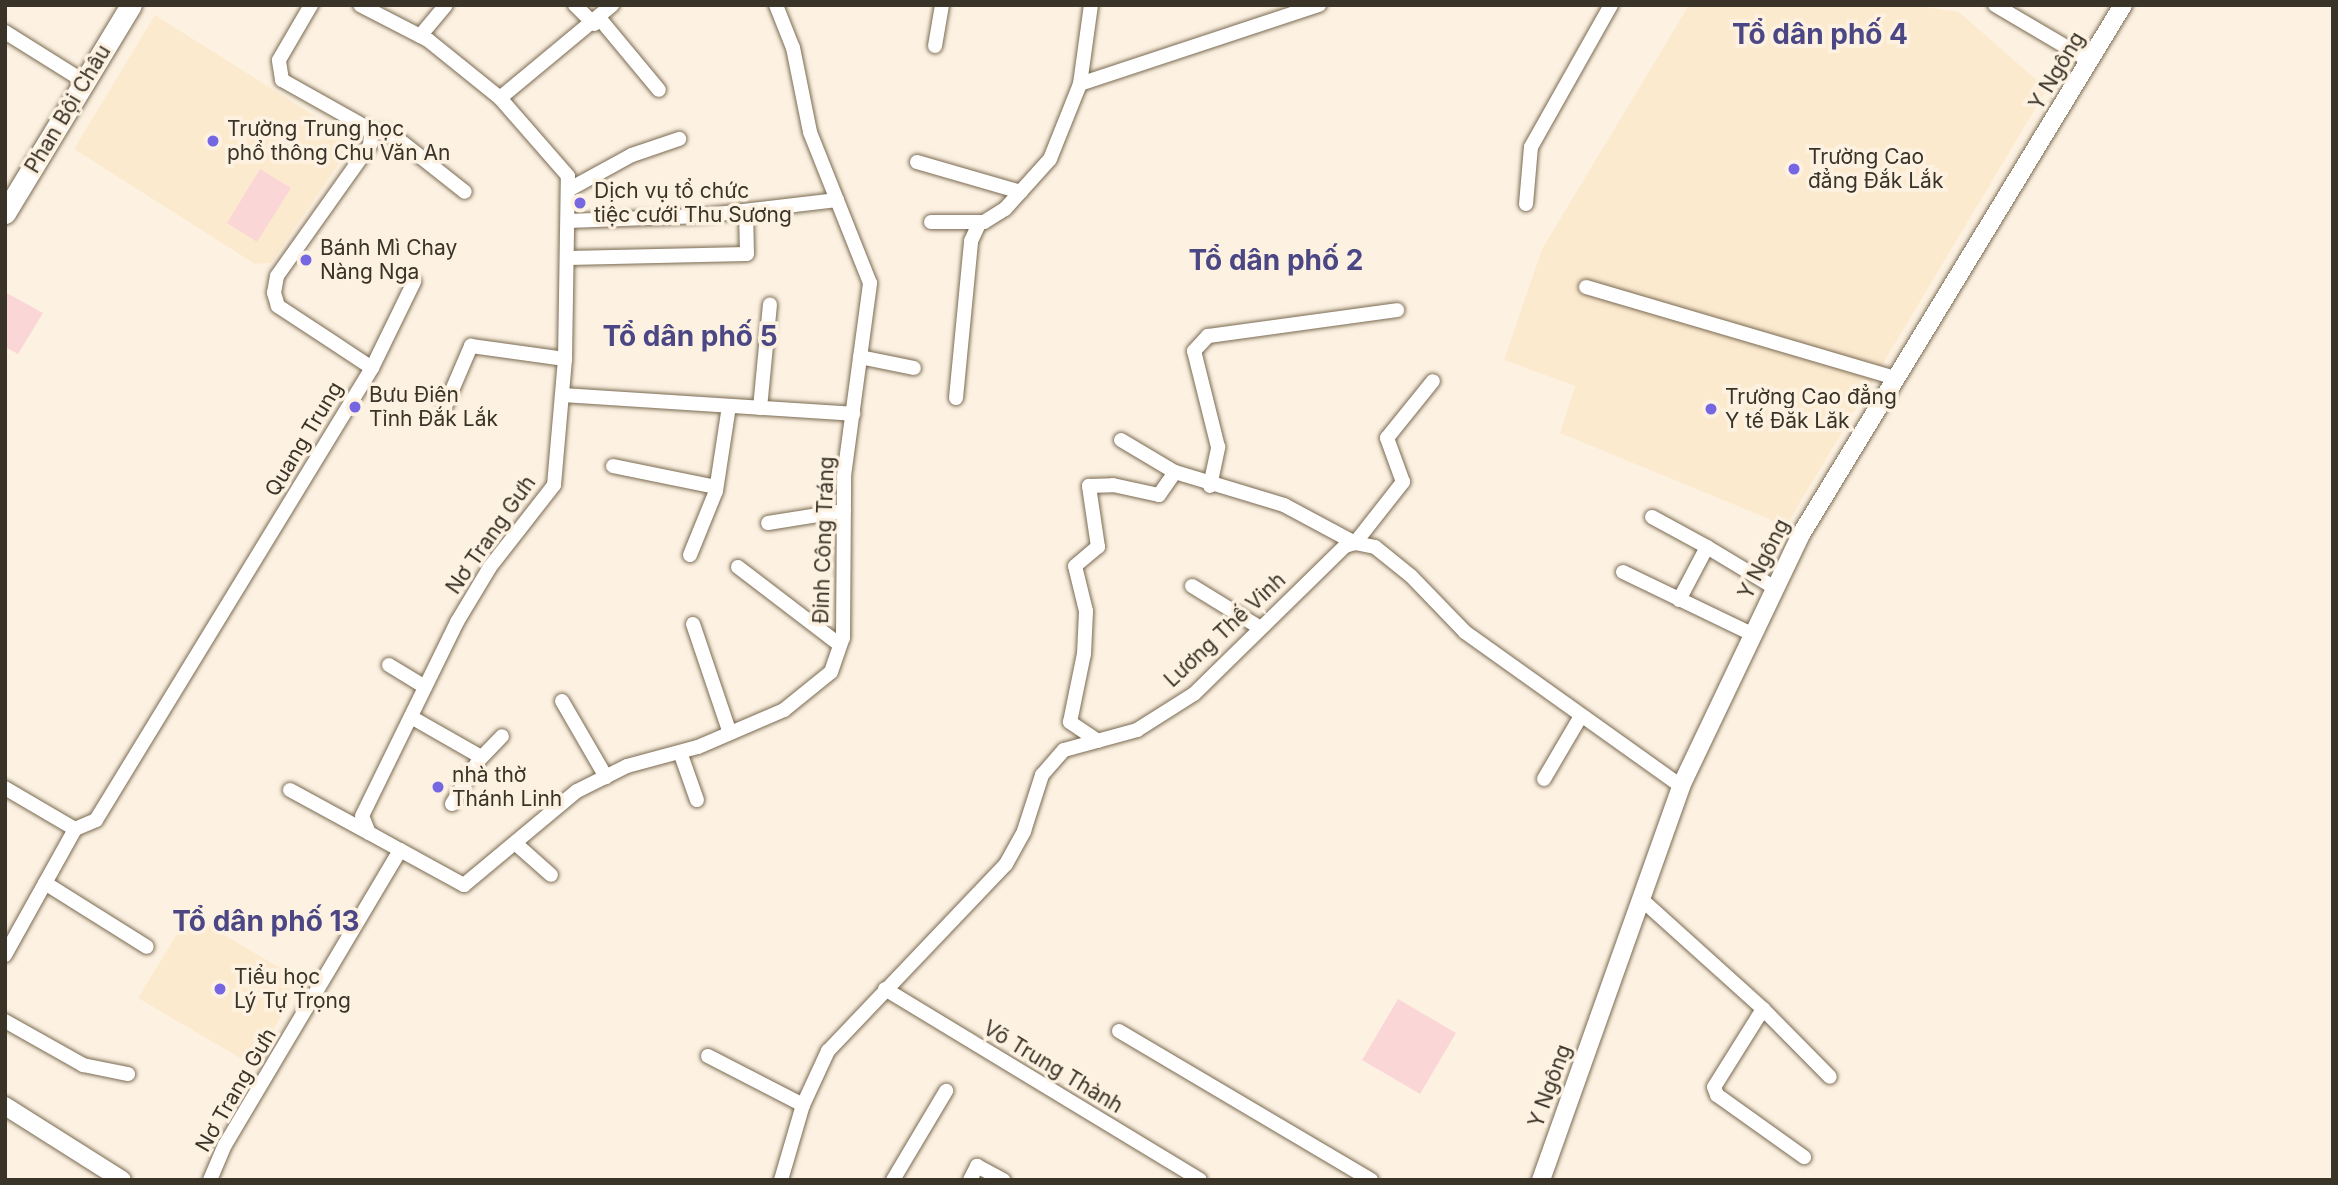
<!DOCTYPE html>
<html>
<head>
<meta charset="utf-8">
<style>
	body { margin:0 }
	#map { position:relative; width:2338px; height:1185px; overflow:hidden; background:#fdf2e2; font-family:Inter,sans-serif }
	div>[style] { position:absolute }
	.built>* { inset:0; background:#fceacf }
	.green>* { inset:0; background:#fbd6d6 }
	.roads { filter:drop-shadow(0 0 2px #7a6a52) drop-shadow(0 0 2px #7a6a52) }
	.minor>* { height:14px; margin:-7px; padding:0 7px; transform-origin:7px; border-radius:7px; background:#fff }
	.tertiary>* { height:18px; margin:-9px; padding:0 9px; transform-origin:9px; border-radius:9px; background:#fff }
	.primary>* { height:21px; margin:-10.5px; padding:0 10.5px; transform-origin:10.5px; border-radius:10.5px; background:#fff }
	.dots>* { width:19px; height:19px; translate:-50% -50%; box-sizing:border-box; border:4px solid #fdf2e2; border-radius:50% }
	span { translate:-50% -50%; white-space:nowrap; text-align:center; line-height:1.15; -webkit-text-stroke:7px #fdf2e2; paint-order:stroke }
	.street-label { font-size:21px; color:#3a3328 }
	.poi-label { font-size:21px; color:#3a3328 }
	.left { translate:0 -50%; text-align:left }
	.district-label { font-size:28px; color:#4b4684; font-weight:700 }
	.frame { position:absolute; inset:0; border:7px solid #3a3328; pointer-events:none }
</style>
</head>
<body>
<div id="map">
	<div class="built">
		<i style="clip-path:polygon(1689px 5px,1913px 5px,1959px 12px,2047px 89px,1786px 526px,1560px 433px,1575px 386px,1504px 360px,1542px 249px)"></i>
		<i style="clip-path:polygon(155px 15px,345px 135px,351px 146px,271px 263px,255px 264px,74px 149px)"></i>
		<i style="clip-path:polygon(189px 914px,302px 981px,252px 1065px,138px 998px)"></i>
	</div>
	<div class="green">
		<i style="clip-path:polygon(260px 169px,291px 188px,257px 242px,227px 223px)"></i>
		<i style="clip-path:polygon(5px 292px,43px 313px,18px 354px,5px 347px)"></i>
		<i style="clip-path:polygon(1398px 999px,1456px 1033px,1420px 1094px,1362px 1060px)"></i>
	</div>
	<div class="roads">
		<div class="minor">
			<i style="left:575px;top:5px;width:27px;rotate:45deg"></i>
			<i style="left:1995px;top:5px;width:110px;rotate:30.5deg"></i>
			<i style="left:600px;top:19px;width:92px;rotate:50.3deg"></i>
			<i style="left:5px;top:32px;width:94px;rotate:32deg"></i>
			<i style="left:420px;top:36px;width:40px;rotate:-50deg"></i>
			<i style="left:935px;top:46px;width:42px;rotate:-80.3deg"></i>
			<i style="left:1080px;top:84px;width:252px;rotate:-18.3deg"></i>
			<i style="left:500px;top:98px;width:146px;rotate:-39.7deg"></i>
			<i style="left:371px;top:133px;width:15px;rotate:-4deg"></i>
			<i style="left:386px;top:132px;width:14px;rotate:30deg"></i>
			<i style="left:398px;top:139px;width:85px;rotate:38.3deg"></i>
			<i style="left:917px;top:162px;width:108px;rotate:16.1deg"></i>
			<i style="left:568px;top:190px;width:73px;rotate:-28.7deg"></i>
			<i style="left:632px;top:155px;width:50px;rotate:-18.8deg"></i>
			<i style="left:1526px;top:204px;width:57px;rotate:-85deg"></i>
			<i style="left:1531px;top:147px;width:163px;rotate:-60.6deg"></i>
			<i style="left:568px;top:221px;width:133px;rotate:-2.2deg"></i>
			<i style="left:701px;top:216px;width:137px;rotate:-6.7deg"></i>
			<i style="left:931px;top:222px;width:53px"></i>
			<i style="left:984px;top:222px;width:25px;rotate:-32deg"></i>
			<i style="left:1005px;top:209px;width:67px;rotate:-48deg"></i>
			<i style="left:1050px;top:159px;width:81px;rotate:-68.2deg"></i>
			<i style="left:1080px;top:84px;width:80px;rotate:-82.1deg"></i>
			<i style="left:568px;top:258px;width:179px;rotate:-1.3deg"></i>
			<i style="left:747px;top:254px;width:43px;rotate:-91.3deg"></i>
			<i style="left:1586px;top:287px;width:322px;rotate:16.4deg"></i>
			<i style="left:860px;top:357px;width:55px;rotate:11.5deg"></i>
			<i style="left:372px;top:368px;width:96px;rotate:-64deg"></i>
			<i style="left:562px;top:395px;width:292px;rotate:3.7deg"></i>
			<i style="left:956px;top:398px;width:158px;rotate:-84.5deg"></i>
			<i style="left:971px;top:241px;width:21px;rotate:-65deg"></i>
			<i style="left:760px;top:408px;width:104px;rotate:-84.5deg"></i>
			<i style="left:444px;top:409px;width:69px;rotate:-66.8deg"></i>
			<i style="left:471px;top:346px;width:95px;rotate:7.9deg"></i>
			<i style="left:1121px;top:440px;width:63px;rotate:30.7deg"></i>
			<i style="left:1175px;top:472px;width:114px;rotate:16.8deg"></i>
			<i style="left:1284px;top:505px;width:81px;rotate:28.2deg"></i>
			<i style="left:1355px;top:543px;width:78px;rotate:-51.8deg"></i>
			<i style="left:1403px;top:482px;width:47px;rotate:-110deg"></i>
			<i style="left:1387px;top:438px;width:73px;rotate:-51.1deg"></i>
			<i style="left:613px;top:466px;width:105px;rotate:11.5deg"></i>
			<i style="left:1210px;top:486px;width:40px;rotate:-78deg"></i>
			<i style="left:1218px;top:447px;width:99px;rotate:-104deg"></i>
			<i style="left:1194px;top:351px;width:21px;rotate:-47deg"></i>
			<i style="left:1208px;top:336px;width:191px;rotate:-7.8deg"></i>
			<i style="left:1652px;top:517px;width:63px;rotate:28.6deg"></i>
			<i style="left:768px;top:523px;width:77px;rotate:-9deg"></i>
			<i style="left:690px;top:555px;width:69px;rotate:-67.9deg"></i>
			<i style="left:716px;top:491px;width:86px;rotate:-81.3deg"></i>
			<i style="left:738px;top:567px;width:128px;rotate:37.4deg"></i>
			<i style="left:1623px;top:572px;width:143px;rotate:25.7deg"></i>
			<i style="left:1192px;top:586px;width:79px;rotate:31.5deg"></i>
			<i style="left:1679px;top:600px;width:60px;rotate:-62.2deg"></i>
			<i style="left:1707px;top:547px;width:79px;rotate:31.1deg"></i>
			<i style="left:693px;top:624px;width:115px;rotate:71.3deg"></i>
			<i style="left:389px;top:665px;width:42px;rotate:31.4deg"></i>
			<i style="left:562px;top:701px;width:88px;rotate:59.9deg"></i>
			<i style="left:411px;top:717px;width:81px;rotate:29.7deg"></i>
			<i style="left:1098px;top:741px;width:34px;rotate:-146deg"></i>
			<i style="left:1070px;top:722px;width:69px;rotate:-78.4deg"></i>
			<i style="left:1084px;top:654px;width:43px;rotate:-87.3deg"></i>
			<i style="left:1086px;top:611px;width:46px;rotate:-103.7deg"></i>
			<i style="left:1075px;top:566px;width:30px;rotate:-40deg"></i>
			<i style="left:1098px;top:547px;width:62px;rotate:-98.4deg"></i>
			<i style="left:1089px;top:486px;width:24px;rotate:-2deg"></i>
			<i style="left:1113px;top:485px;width:47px;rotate:12.3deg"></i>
			<i style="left:1159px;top:495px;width:28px;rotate:-55deg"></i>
			<i style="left:680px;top:752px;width:51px;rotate:70.5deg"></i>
			<i style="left:1544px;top:779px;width:73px;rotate:-59.6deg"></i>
			<i style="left:5px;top:788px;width:81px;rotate:30.4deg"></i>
			<i style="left:290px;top:790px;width:90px;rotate:28.6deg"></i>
			<i style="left:452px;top:804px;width:52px;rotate:-58.5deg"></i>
			<i style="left:479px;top:760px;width:33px;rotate:-46deg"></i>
			<i style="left:515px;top:843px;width:48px;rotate:41.6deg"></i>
			<i style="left:400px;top:850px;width:73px;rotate:28.7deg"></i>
			<i style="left:464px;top:885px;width:147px;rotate:-39.8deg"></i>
			<i style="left:577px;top:791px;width:56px;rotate:-26.6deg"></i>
			<i style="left:627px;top:766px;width:73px;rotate:-15deg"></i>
			<i style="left:698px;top:747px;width:94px;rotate:-23.3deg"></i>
			<i style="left:784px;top:710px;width:60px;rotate:-39deg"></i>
			<i style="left:831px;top:672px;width:36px;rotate:-71deg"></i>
			<i style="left:843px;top:638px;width:162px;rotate:-89.6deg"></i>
			<i style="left:844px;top:476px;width:195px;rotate:-82.3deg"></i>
			<i style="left:870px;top:283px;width:162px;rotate:-111.7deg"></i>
			<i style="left:810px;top:132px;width:86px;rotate:-101.4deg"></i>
			<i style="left:793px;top:48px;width:46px;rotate:-111.6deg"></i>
			<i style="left:45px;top:883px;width:120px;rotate:32.1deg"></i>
			<i style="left:1641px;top:899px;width:164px;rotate:42deg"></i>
			<i style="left:1763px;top:1009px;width:95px;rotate:45.4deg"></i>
			<i style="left:5px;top:955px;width:144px;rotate:-60.9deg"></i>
			<i style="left:75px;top:829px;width:23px;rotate:-23deg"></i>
			<i style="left:96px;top:820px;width:530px;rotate:-58.59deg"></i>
			<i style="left:372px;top:368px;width:113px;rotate:-146.6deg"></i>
			<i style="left:278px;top:306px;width:14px;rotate:-107deg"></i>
			<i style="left:274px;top:293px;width:17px;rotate:-80deg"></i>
			<i style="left:277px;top:276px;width:161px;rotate:-54.6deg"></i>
			<i style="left:370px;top:145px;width:12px;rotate:-85deg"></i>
			<i style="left:371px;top:133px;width:10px;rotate:-135deg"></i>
			<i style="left:364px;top:126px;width:94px;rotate:-150.7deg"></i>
			<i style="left:282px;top:80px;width:20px;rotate:-99deg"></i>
			<i style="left:279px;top:60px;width:64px;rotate:-59.8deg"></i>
			<i style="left:885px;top:989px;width:368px;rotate:31.2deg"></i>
			<i style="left:1763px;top:1009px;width:92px;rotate:122.1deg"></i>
			<i style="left:1714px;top:1087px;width:9px;rotate:69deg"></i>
			<i style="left:1717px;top:1095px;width:107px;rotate:35.5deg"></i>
			<i style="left:5px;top:1021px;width:90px;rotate:29.4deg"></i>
			<i style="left:83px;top:1065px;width:46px;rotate:11.3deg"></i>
			<i style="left:1119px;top:1031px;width:293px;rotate:30.6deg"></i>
			<i style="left:708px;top:1056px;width:107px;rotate:27.3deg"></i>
			<i style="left:210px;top:1180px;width:38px;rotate:-67deg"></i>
			<i style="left:225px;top:1145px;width:343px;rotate:-59.3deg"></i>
			<i style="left:400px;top:850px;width:35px;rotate:-151deg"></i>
			<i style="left:369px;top:833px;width:18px;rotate:-112deg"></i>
			<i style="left:362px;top:816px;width:216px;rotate:-63.9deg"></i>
			<i style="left:457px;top:622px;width:64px;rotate:-59deg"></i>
			<i style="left:490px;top:567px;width:104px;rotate:-52deg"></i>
			<i style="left:554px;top:485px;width:126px;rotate:-85deg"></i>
			<i style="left:565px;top:359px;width:183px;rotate:-89.1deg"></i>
			<i style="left:568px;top:176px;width:103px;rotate:-131.1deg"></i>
			<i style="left:500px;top:98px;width:92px;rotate:-141.1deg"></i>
			<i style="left:428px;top:40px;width:76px;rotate:-152.8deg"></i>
			<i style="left:781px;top:1180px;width:78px;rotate:-73.7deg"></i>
			<i style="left:803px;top:1105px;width:60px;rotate:-65.2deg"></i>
			<i style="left:828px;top:1051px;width:258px;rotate:-46.4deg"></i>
			<i style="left:1006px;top:864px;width:38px;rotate:-61deg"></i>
			<i style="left:1024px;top:831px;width:59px;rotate:-72.2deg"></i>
			<i style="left:1042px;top:775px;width:33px;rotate:-49deg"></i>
			<i style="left:1064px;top:750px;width:76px;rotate:-15.3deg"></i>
			<i style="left:1137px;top:730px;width:67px;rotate:-32.3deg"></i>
			<i style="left:1194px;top:694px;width:211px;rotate:-44.4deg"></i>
			<i style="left:1345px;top:546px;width:10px;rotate:-17deg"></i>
			<i style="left:1355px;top:543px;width:20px;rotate:11deg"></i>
			<i style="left:1375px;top:547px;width:46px;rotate:38.9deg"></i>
			<i style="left:1411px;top:576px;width:78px;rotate:46deg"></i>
			<i style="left:1465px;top:632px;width:265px;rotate:35.5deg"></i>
			<i style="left:893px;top:1180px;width:104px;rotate:-59.2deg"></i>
			<i style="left:970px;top:1180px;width:16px;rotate:-63deg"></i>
			<i style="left:977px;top:1166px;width:30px;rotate:28deg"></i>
		</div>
		<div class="tertiary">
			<i style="left:5px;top:1106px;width:138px;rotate:32.3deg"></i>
			<i style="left:1541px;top:1180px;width:418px;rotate:-70.4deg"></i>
			<i style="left:1681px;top:786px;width:277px;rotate:-64.5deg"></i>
			<i style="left:1800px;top:536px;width:622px;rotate:-58.69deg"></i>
		</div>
		<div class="primary">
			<i style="left:5px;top:213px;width:243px;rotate:-58.8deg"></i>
		</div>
	</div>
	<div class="dots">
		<i style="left:213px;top:141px;background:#7566e1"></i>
		<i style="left:1794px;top:169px;background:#7566e1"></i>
		<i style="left:580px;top:203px;background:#7566e1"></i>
		<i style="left:306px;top:260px;background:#7566e1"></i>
		<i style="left:355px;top:407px;background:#7566e1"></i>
		<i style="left:1711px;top:409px;background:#7566e1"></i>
		<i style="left:438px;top:787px;background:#7566e1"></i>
		<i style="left:220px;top:989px;background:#7566e1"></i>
	</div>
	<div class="street-label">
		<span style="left:2057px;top:71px;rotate:-59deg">Y Ngông</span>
		<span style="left:68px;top:109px;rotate:-59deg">Phan Bội Châu</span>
		<span style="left:304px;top:439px;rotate:-59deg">Quang Trung</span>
		<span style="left:491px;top:535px;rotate:-55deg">Nơ Trang Gưh</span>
		<span style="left:824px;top:540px;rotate:-88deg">Đinh Công Tráng</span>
		<span style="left:1764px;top:559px;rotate:-63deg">Y Ngông</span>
		<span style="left:1225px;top:630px;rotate:-43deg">Lương Thế Vinh</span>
		<span style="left:1053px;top:1067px;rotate:31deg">Võ Trung Thành</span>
		<span style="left:1550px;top:1086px;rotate:-70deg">Y Ngông</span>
		<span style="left:236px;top:1090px;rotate:-60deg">Nơ Trang Gưh</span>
	</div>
	<div class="poi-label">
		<span class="left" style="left:227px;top:141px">Trường Trung học<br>phổ thông Chu Văn An</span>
		<span class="left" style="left:1808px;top:169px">Trường Cao<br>đẳng Đắk Lắk</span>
		<span class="left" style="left:594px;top:203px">Dịch vụ tổ chức<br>tiệc cưới Thu Sương</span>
		<span class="left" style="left:320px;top:260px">Bánh Mì Chay<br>Nàng Nga</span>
		<span class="left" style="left:369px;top:407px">Bưu Điện<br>Tỉnh Đắk Lắk</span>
		<span class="left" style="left:1725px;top:409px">Trường Cao đẳng<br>Y tế Đăk Lăk</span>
		<span class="left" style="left:452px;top:787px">nhà thờ<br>Thánh Linh</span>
		<span class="left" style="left:234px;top:989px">Tiểu học<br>Lý Tự Trọng</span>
	</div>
	<div class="district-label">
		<span style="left:1820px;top:34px">Tổ dân phố 4</span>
		<span style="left:1276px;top:260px">Tổ dân phố 2</span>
		<span style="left:690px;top:336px">Tổ dân phố 5</span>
		<span style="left:266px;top:921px">Tổ dân phố 13</span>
	</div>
	<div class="frame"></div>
</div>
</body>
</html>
